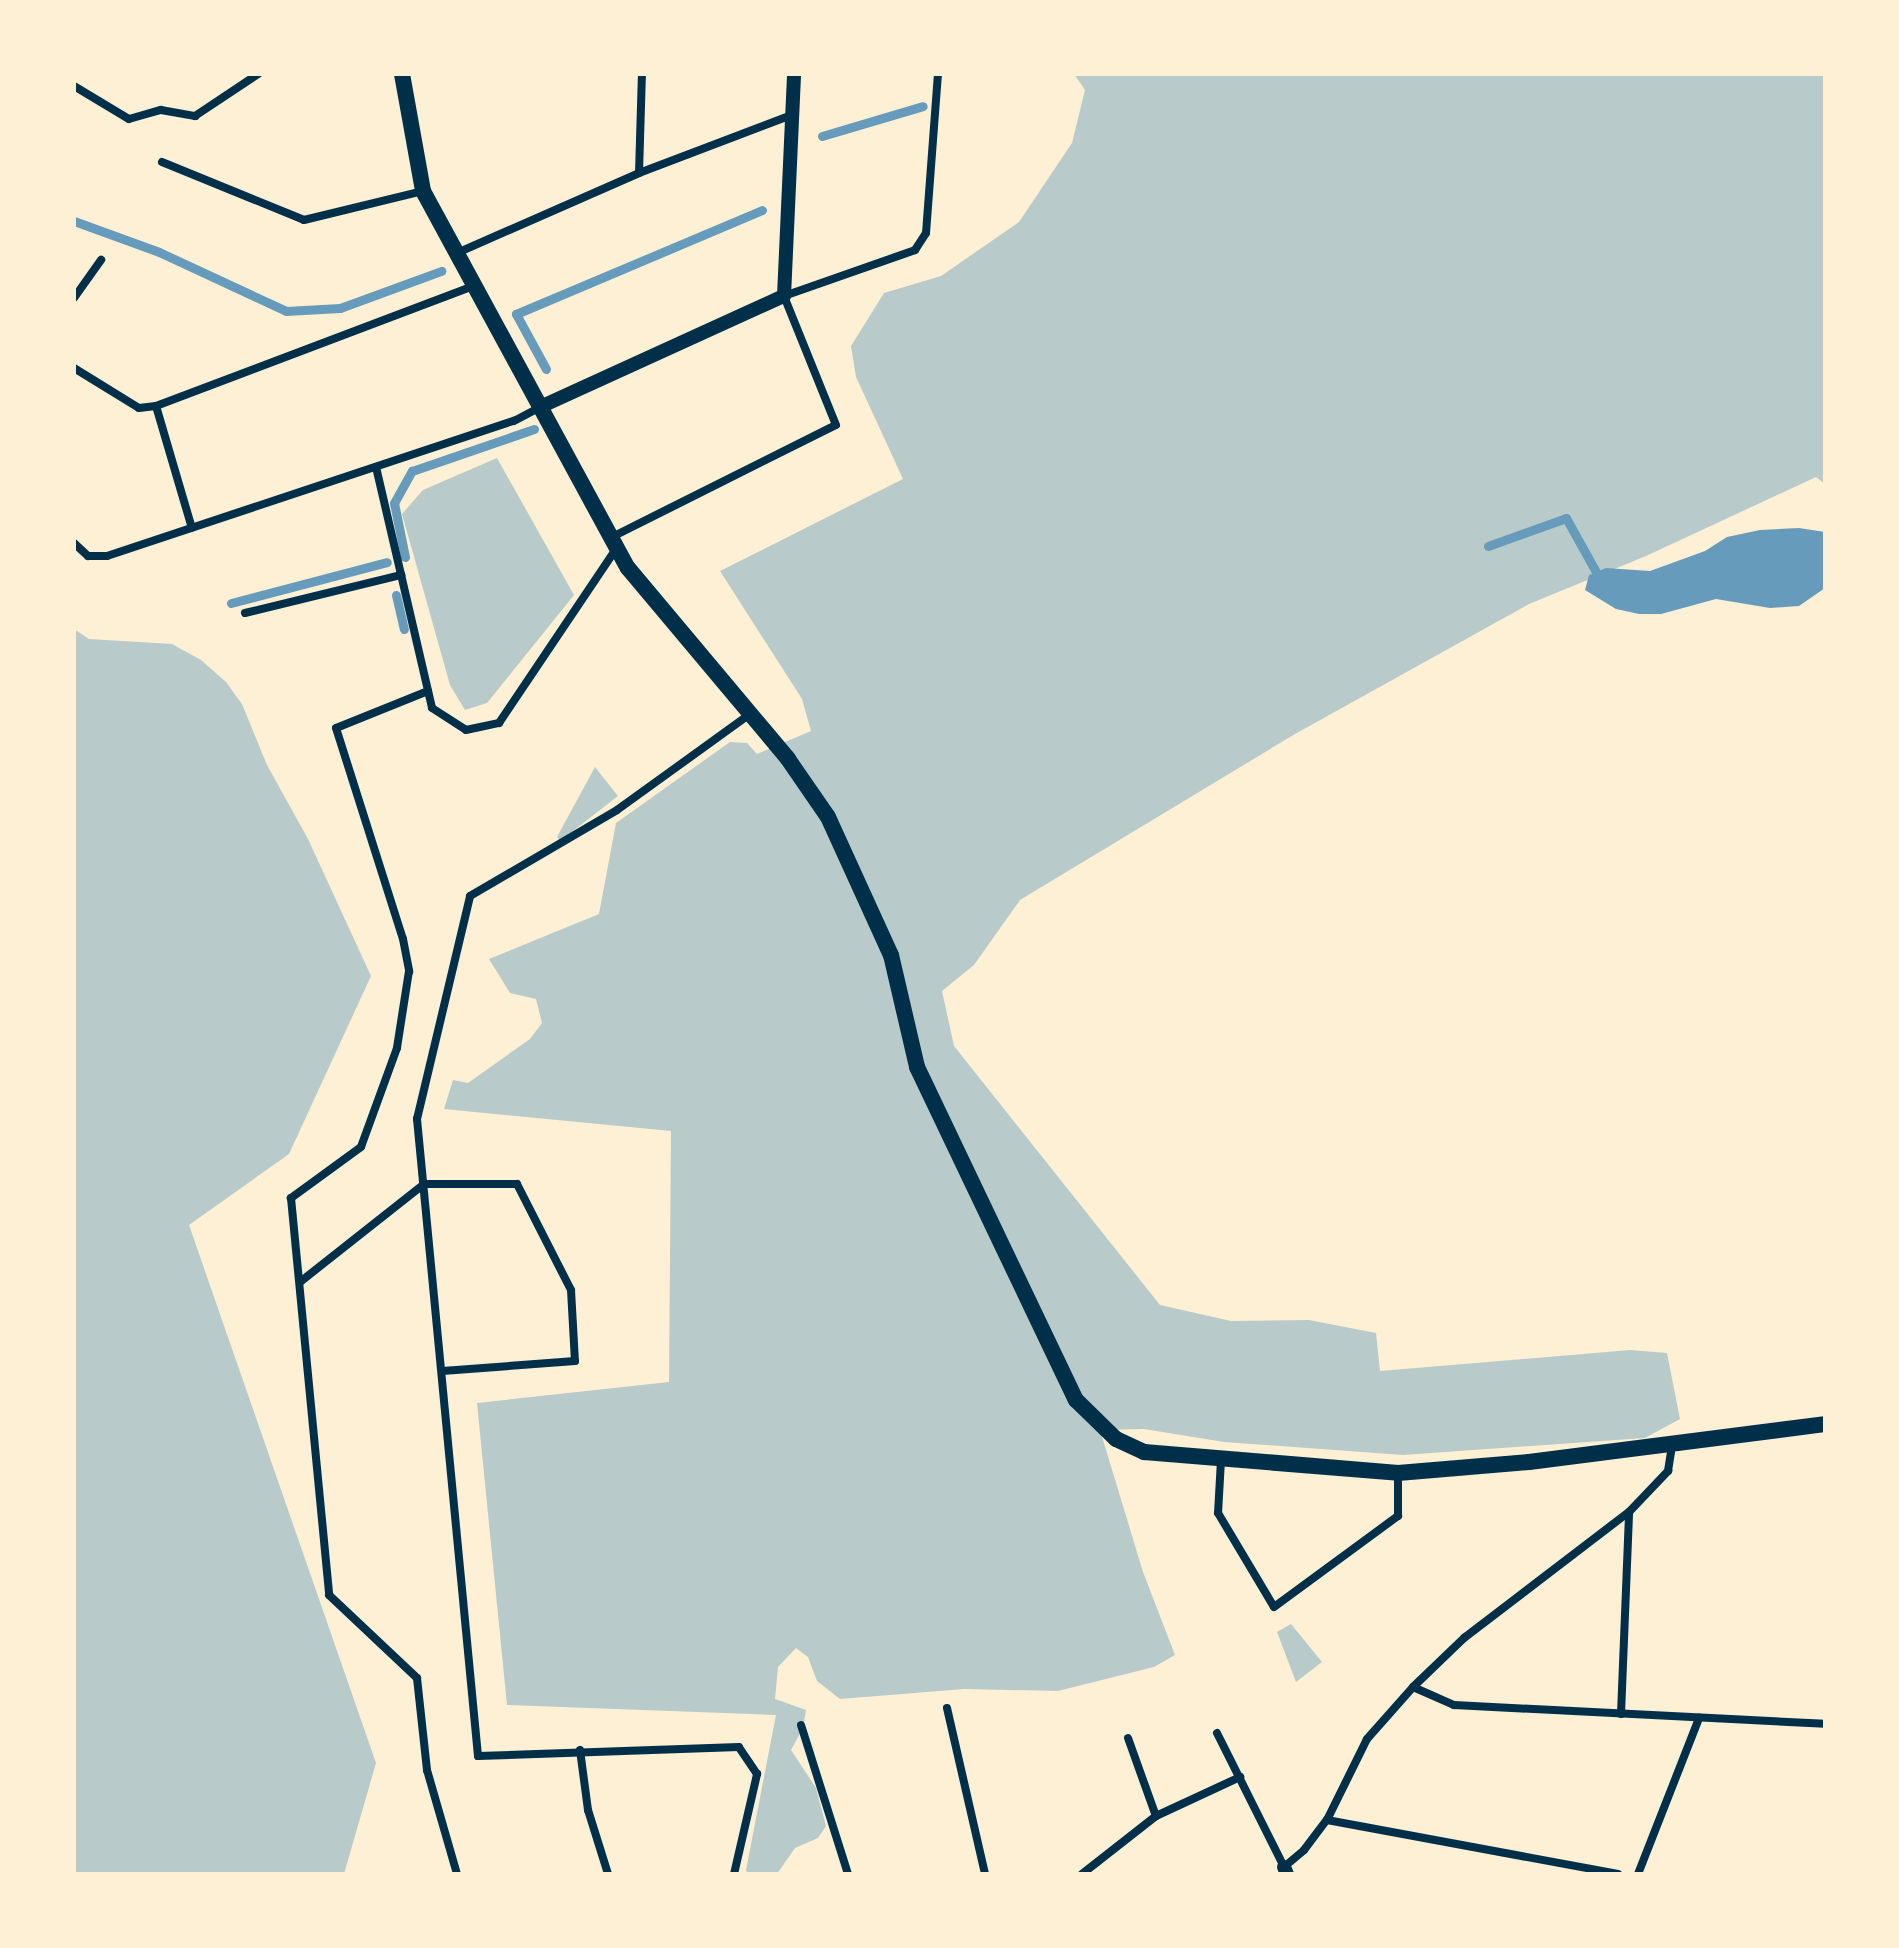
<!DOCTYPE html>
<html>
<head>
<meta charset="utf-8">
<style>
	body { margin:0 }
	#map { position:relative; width:1899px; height:1948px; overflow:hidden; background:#fdf0d5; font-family:Merriweather,serif }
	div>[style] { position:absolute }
	.green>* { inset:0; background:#b9caca }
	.water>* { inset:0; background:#669bbc }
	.stream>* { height:9px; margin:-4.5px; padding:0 4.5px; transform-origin:4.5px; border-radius:4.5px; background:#669bbc }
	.minor>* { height:8px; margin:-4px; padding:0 4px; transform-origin:4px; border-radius:4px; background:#003049 }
	.tertiary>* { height:14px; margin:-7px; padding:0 7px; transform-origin:7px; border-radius:7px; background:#003049 }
	.secondary>* { height:16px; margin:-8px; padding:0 8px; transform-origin:8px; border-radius:8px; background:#003049 }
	span { translate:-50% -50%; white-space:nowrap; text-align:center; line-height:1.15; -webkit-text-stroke:7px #fdf0d5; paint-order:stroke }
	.frame { position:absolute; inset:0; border:76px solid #fdf0d5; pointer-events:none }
</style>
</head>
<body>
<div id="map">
	<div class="green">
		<i style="clip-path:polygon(1074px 74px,1825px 74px,1825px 484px,1816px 477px,1646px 556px,1529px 604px,1295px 734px,1020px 900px,974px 965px,942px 991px,954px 1046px,1160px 1305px,1231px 1321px,1309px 1320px,1376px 1333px,1380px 1371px,1630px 1350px,1667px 1353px,1680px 1419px,1645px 1438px,1403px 1455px,1224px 1442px,1144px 1429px,1100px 1430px,1143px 1572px,1175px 1655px,1154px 1667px,1058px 1691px,964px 1689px,840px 1699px,817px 1681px,808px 1657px,796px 1648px,778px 1667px,775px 1699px,806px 1710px,803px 1728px,791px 1750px,816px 1788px,826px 1826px,818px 1838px,795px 1848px,777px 1874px,748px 1874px,746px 1870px,776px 1715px,507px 1705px,477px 1403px,669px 1382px,671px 1131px,444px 1109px,453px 1080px,468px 1083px,530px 1039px,542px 1023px,536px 999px,510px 993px,489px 959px,599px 914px,616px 823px,730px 742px,747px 743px,757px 754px,811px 731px,802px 699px,720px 571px,903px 479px,856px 377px,851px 346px,884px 293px,941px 276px,1019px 222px,1072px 143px,1085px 90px)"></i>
		<i style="clip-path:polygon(497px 458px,574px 595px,487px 703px,465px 710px,450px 685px,402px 514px,423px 490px)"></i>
		<i style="clip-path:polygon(74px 629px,89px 639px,172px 644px,201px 660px,226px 682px,242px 704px,267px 765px,308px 839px,371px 976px,289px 1154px,189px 1225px,376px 1763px,344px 1874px,74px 1874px)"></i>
		<i style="clip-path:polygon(595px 767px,618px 796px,560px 841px,557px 837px)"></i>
		<i style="clip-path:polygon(1291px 1624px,1322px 1662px,1296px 1682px,1277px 1632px)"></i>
	</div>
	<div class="water">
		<i style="clip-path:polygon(1799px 528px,1825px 532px,1825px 588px,1799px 606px,1770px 608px,1716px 599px,1661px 614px,1639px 614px,1616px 609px,1585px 590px,1589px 575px,1606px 568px,1650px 571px,1705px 551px,1727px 537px,1760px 530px)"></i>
	</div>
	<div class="stream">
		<i style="left:822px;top:136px;width:105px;rotate:-16.5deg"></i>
		<i style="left:74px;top:221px;width:90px;rotate:20deg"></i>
		<i style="left:159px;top:252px;width:140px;rotate:24.9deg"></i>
		<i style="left:286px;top:311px;width:54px;rotate:-3.2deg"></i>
		<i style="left:340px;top:308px;width:108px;rotate:-20.1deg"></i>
		<i style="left:546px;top:369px;width:63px;rotate:-118.6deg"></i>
		<i style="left:516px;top:314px;width:267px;rotate:-22.9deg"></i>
		<i style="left:1488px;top:546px;width:83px;rotate:-19.7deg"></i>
		<i style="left:1566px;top:518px;width:62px;rotate:60.9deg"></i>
		<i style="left:405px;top:557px;width:55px;rotate:-101.5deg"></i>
		<i style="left:394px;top:503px;width:37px;rotate:-61deg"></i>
		<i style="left:412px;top:471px;width:129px;rotate:-19deg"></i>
		<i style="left:396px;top:595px;width:35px;rotate:77deg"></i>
		<i style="left:231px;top:603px;width:161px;rotate:-14.7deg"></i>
	</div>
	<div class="minor">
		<i style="left:74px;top:86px;width:64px;rotate:31deg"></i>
		<i style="left:129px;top:119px;width:33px;rotate:-16deg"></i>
		<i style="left:161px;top:110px;width:35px;rotate:10deg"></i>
		<i style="left:195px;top:116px;width:76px;rotate:-33.7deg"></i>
		<i style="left:162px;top:162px;width:153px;rotate:22.2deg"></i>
		<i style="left:304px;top:220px;width:122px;rotate:-13.7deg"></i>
		<i style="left:639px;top:173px;width:99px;rotate:-88.3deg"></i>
		<i style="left:457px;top:253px;width:199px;rotate:-23.7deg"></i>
		<i style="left:639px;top:173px;width:164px;rotate:-20.8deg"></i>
		<i style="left:74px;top:298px;width:47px;rotate:-54.6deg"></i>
		<i style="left:74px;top:368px;width:76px;rotate:31.6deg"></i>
		<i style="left:139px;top:408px;width:17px;rotate:-7deg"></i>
		<i style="left:156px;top:406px;width:340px;rotate:-20.7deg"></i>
		<i style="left:156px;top:406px;width:127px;rotate:73.6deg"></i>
		<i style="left:376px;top:467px;width:247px;rotate:76.9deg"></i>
		<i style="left:432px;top:708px;width:40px;rotate:32.9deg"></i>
		<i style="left:466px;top:730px;width:34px;rotate:-12deg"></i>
		<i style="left:499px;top:723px;width:210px;rotate:-56.1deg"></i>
		<i style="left:612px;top:537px;width:250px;rotate:-26.6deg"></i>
		<i style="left:836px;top:425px;width:139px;rotate:-112deg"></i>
		<i style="left:784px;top:296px;width:139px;rotate:-19.3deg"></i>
		<i style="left:915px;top:250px;width:20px;rotate:-57deg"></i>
		<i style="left:926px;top:233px;width:159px;rotate:-85.7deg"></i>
		<i style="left:74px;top:543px;width:19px;rotate:43deg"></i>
		<i style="left:88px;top:556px;width:19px"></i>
		<i style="left:107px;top:556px;width:429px;rotate:-18.4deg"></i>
		<i style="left:514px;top:421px;width:30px;rotate:-28deg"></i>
		<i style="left:245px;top:613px;width:161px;rotate:-13.7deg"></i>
		<i style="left:428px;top:691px;width:99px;rotate:158.1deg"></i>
		<i style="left:336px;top:728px;width:221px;rotate:72.4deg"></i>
		<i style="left:403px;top:939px;width:33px;rotate:79deg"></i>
		<i style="left:409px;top:971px;width:78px;rotate:98.9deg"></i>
		<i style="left:397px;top:1048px;width:105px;rotate:110deg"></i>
		<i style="left:361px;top:1147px;width:87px;rotate:143.9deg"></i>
		<i style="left:291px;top:1198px;width:399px;rotate:84.5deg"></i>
		<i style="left:329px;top:1595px;width:121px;rotate:43.3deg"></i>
		<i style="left:417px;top:1678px;width:93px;rotate:83.8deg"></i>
		<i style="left:427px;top:1770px;width:108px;rotate:73.9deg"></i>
		<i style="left:300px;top:1282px;width:158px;rotate:-38.3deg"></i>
		<i style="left:424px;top:1184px;width:93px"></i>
		<i style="left:517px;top:1184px;width:119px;rotate:63deg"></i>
		<i style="left:571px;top:1290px;width:71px;rotate:86.8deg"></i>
		<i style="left:575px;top:1361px;width:133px;rotate:175.7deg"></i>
		<i style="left:1221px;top:1460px;width:53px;rotate:93.2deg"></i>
		<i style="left:1218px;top:1513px;width:109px;rotate:59.2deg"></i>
		<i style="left:1274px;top:1607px;width:154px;rotate:-36.3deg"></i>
		<i style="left:1398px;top:1516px;width:43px;rotate:-90deg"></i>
		<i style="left:1413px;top:1687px;width:45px;rotate:23.7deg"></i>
		<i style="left:1454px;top:1705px;width:371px;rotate:2.9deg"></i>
		<i style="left:947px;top:1708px;width:170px;rotate:77.1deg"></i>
		<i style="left:1621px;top:1714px;width:202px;rotate:-87.7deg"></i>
		<i style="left:801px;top:1725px;width:156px;rotate:72.5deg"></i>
		<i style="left:1217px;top:1733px;width:150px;rotate:63.4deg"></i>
		<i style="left:1284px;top:1867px;width:26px;rotate:-40deg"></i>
		<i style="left:1304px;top:1850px;width:38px;rotate:-53deg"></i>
		<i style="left:1327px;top:1820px;width:90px;rotate:-63.7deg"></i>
		<i style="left:1367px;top:1739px;width:69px;rotate:-48.5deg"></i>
		<i style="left:1413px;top:1687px;width:71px;rotate:-43.9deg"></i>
		<i style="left:1464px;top:1638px;width:208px;rotate:-37.4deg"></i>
		<i style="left:1629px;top:1512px;width:57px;rotate:-46.4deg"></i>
		<i style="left:1668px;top:1471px;width:26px;rotate:-81deg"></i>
		<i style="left:1128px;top:1738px;width:83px;rotate:70.3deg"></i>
		<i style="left:580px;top:1750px;width:61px;rotate:82.4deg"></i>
		<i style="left:588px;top:1810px;width:67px;rotate:72.6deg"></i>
		<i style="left:1327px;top:1820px;width:296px;rotate:10.5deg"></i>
		<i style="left:734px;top:1874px;width:103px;rotate:-77deg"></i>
		<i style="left:757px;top:1774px;width:32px;rotate:-124deg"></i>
		<i style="left:739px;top:1747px;width:261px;rotate:178deg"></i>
		<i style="left:478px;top:1756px;width:640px;rotate:-95.47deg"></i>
		<i style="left:417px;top:1119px;width:229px;rotate:-76.6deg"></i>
		<i style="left:470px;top:896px;width:170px;rotate:-30.3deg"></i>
		<i style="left:617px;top:810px;width:164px;rotate:-35.8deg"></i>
		<i style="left:1082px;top:1874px;width:94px;rotate:-38.1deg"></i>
		<i style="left:1156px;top:1816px;width:93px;rotate:-24.9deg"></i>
		<i style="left:1638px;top:1874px;width:168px;rotate:-68.6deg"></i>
	</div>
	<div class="tertiary">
		<i style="left:540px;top:407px;width:268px;rotate:-24.5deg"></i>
		<i style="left:784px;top:296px;width:222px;rotate:-87.4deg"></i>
		<i style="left:1284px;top:1867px;width:8px;rotate:67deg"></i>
	</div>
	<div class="secondary">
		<i style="left:402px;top:74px;width:119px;rotate:79.8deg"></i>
		<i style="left:423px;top:191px;width:429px;rotate:61.5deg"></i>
		<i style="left:628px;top:568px;width:249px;rotate:50deg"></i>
		<i style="left:788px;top:759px;width:70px;rotate:55.4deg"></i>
		<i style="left:828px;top:817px;width:152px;rotate:65.5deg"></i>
		<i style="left:891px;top:955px;width:115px;rotate:76.9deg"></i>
		<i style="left:917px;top:1067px;width:369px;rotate:64.5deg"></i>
		<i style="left:1076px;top:1400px;width:56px;rotate:44.3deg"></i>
		<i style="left:1116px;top:1439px;width:31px;rotate:25deg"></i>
		<i style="left:1144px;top:1452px;width:255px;rotate:4.7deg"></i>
		<i style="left:1398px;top:1473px;width:131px;rotate:-4.8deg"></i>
		<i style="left:1529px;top:1462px;width:298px;rotate:-7.3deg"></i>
	</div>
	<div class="frame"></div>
</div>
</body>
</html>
